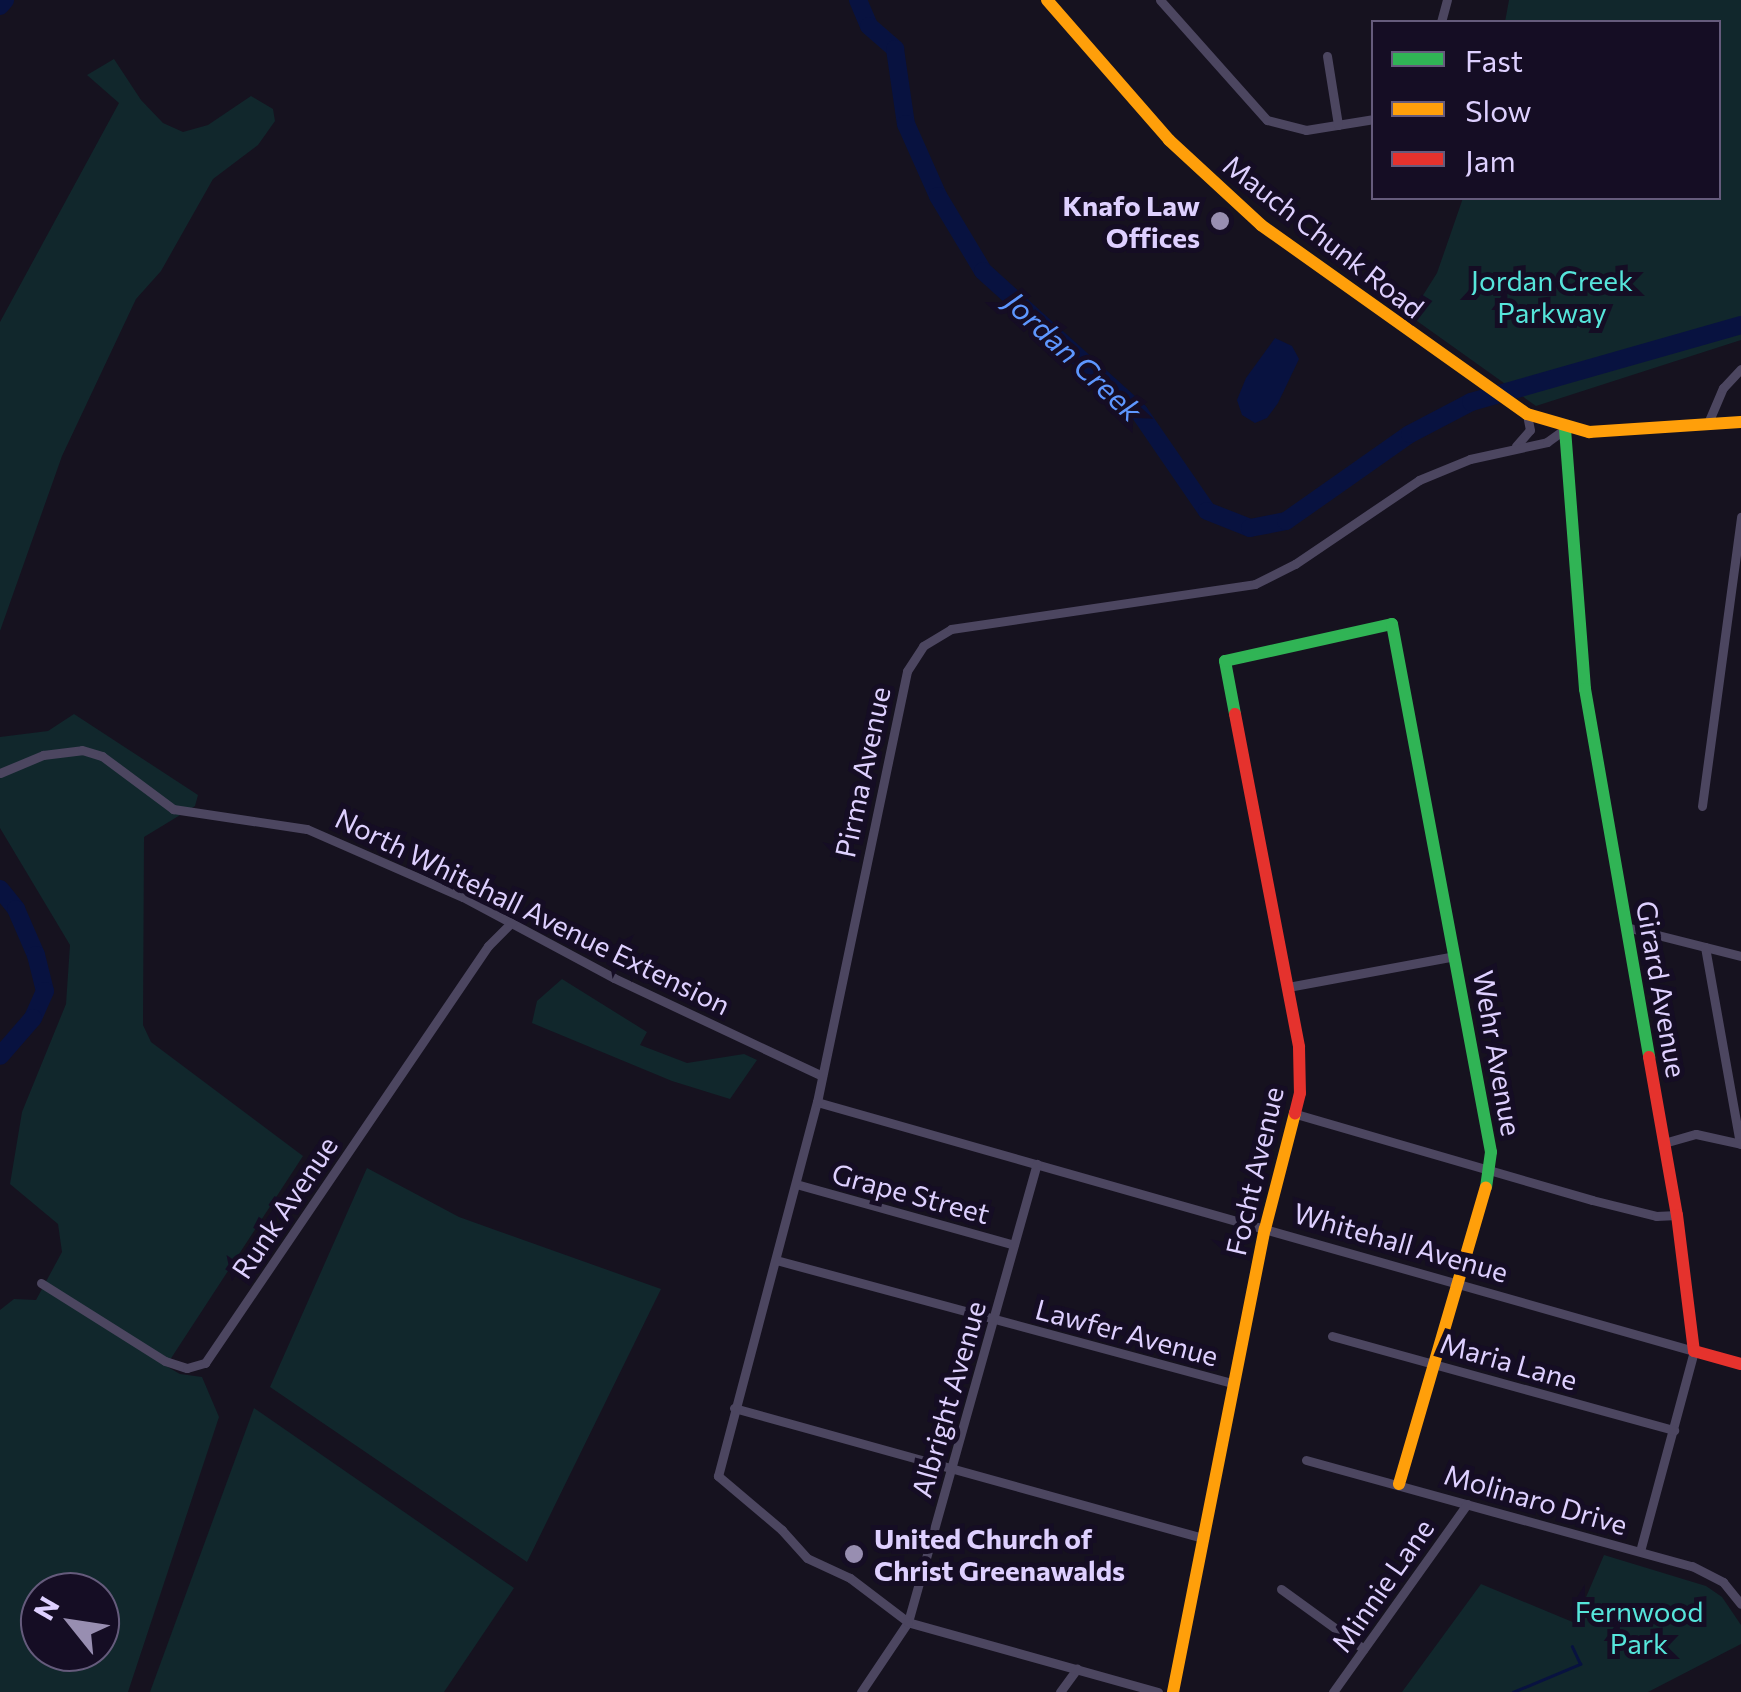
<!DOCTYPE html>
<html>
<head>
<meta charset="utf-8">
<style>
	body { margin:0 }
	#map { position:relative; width:1741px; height:1692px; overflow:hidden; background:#16121f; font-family:Commissioner,sans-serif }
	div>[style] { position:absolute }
	.green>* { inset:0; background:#11272c }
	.water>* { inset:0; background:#081240 }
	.stream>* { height:2.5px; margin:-1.25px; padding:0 1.25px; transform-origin:1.25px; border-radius:1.25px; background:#081240 }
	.river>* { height:18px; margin:-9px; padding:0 9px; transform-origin:9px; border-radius:9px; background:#081240 }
	.street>* { height:9px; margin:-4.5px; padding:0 4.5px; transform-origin:4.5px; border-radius:4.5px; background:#4c4660 }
	.fast>* { height:12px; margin:-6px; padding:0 6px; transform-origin:6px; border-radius:6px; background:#30b455 }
	.slow>* { height:12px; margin:-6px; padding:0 6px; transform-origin:6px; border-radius:6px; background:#ff9f0a }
	.jam>* { height:12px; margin:-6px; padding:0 6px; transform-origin:6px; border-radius:6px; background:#e5322d }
	.dots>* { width:28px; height:28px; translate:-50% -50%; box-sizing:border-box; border:5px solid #150d24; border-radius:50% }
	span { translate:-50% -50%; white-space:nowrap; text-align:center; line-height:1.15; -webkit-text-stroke:10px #150d24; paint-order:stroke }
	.poi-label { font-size:28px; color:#ded0ff; font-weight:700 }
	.right { translate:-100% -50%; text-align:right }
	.left { translate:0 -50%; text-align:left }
	.street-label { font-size:28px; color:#ded0ff }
	.park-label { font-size:28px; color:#56e5db }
	.water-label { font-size:30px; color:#5e97ff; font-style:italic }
	.legend { position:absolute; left:1371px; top:20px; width:350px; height:180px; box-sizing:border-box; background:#150d24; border:2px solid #655b7c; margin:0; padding:12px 18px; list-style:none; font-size:30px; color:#ded0ff }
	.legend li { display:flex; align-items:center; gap:20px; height:50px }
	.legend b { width:50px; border:2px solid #655b7c }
	.north { position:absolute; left:20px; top:1572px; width:100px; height:100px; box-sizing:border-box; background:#150d24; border:2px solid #655b7c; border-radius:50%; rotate:300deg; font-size:28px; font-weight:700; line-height:40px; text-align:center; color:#ded0ff }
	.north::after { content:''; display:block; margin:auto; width:35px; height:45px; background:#988eb1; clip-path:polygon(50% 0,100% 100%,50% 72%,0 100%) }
</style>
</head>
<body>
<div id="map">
	<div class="green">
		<i style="clip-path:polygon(1509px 0,1741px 0,1741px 340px,1536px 406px,1410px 316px,1437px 273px,1463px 198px,1718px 198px,1718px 22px,1505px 22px)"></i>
		<i style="clip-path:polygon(114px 59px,141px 100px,163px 123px,183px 132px,208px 125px,251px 96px,273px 109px,275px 121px,258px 145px,213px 179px,161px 271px,136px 299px,62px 456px,0 631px,0 322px,119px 103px,87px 75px)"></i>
		<i style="clip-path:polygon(evenodd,74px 714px,198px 795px,195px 806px,144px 837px,143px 1025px,151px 1042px,303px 1156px,166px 1366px,180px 1374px,202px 1377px,219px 1417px,128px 1692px,0 1692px,0 1310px,14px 1299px,36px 1300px,62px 1252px,58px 1224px,10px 1184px,22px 1112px,66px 1004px,70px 945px,0 828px,0 737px,48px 731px,74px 714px,40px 1592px,100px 1592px,100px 1652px,40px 1652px,40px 1592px)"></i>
		<i style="clip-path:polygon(562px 979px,647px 1032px,640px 1045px,687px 1063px,744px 1054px,757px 1060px,730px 1099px,672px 1081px,532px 1023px,537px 1001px)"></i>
		<i style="clip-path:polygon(367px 1168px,459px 1217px,661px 1289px,527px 1562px,270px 1387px)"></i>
		<i style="clip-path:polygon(254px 1408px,514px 1588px,444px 1692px,150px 1692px)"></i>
		<i style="clip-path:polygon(1604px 1555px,1706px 1586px,1722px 1597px,1741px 1625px,1741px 1644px,1648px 1692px,1402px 1692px,1481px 1584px,1575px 1623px)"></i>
	</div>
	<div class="water">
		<i style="clip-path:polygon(1275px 338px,1292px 346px,1299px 359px,1278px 403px,1267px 418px,1255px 423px,1242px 415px,1237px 400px,1246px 378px)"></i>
	</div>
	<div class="stream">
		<i style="left:1513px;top:1692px;width:73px;rotate:-22.7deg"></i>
		<i style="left:1580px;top:1664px;width:19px;rotate:-115deg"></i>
	</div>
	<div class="river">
		<i style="left:858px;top:0;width:28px;rotate:67deg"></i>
		<i style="left:869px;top:26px;width:35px;rotate:41deg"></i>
		<i style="left:895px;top:49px;width:76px;rotate:81.7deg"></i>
		<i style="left:906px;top:124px;width:79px;rotate:66deg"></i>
		<i style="left:938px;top:196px;width:87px;rotate:59deg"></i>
		<i style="left:983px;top:271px;width:210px;rotate:42.1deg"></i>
		<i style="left:1139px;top:412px;width:120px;rotate:55.5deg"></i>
		<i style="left:1207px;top:511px;width:46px;rotate:21.6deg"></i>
		<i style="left:1250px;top:528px;width:37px;rotate:-11deg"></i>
		<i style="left:1286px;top:521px;width:151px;rotate:-35.1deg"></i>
		<i style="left:1410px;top:434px;width:69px;rotate:-27.7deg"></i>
		<i style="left:1471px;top:402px;width:281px;rotate:-15.9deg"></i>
		<i style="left:0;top:6px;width:8px;rotate:-50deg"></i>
		<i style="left:0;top:889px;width:26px;rotate:51deg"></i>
		<i style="left:16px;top:909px;width:50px;rotate:66.5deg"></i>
		<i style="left:36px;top:955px;width:37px;rotate:76deg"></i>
		<i style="left:45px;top:991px;width:30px;rotate:114deg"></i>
		<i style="left:33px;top:1018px;width:50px;rotate:131deg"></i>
	</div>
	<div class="street">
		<i style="left:1160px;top:0;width:161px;rotate:48.3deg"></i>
		<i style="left:1267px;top:120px;width:40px;rotate:14.4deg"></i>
		<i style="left:1306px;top:130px;width:69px;rotate:-9.2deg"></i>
		<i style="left:1441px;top:22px;width:23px;rotate:-75deg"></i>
		<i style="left:1327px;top:56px;width:70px;rotate:80.9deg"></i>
		<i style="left:1708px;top:423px;width:38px;rotate:-67deg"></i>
		<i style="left:1723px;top:388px;width:26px;rotate:-47deg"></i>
		<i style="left:1516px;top:446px;width:21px;rotate:-49deg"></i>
		<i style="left:1530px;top:430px;width:16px;rotate:-101deg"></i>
		<i style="left:0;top:773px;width:47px;rotate:-22.7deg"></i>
		<i style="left:43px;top:755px;width:39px;rotate:-7deg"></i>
		<i style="left:82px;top:750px;width:21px;rotate:17deg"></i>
		<i style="left:102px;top:756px;width:89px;rotate:36.7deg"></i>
		<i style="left:173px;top:809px;width:135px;rotate:8.5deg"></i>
		<i style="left:307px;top:829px;width:170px;rotate:23.6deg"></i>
		<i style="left:463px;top:897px;width:171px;rotate:28.2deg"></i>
		<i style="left:614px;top:978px;width:230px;rotate:25.2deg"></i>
		<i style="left:1702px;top:806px;width:292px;rotate:-82.3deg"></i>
		<i style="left:1626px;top:927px;width:119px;rotate:14.2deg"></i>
		<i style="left:1705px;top:947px;width:200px;rotate:79.9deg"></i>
		<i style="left:1288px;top:987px;width:170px;rotate:-10.5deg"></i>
		<i style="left:817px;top:1102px;width:912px;rotate:15.85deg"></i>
		<i style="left:1694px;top:1351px;width:207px;rotate:105.1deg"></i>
		<i style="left:1296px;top:1114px;width:308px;rotate:16.2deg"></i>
		<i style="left:1592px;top:1200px;width:66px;rotate:14deg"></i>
		<i style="left:1656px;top:1216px;width:21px;rotate:-3deg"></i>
		<i style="left:1664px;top:1143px;width:33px;rotate:-16deg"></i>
		<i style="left:1696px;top:1134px;width:46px;rotate:12.5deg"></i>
		<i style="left:796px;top:1184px;width:226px;rotate:15.6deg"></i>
		<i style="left:776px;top:1260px;width:474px;rotate:15.1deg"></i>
		<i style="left:41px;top:1283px;width:146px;rotate:32.2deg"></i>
		<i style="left:165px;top:1361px;width:23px;rotate:18deg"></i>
		<i style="left:187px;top:1368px;width:19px;rotate:-16deg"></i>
		<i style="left:205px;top:1363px;width:504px;rotate:-55.84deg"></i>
		<i style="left:488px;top:946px;width:33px;rotate:-45deg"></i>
		<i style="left:1332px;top:1336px;width:355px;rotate:15.4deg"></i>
		<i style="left:734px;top:1408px;width:488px;rotate:15.5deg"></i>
		<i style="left:1306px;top:1460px;width:400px;rotate:15.4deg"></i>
		<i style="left:1692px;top:1566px;width:35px;rotate:27deg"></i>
		<i style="left:1723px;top:1582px;width:28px;rotate:51deg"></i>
		<i style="left:1281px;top:1589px;width:102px;rotate:35.9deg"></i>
		<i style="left:861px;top:1692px;width:84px;rotate:-56.1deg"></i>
		<i style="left:908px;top:1622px;width:476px;rotate:-74.3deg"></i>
		<i style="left:1060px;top:1692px;width:29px;rotate:-54deg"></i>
		<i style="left:1158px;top:1692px;width:260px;rotate:-164.4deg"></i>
		<i style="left:908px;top:1622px;width:73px;rotate:-142.8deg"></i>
		<i style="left:850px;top:1578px;width:47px;rotate:-155.1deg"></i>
		<i style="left:807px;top:1558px;width:38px;rotate:-132deg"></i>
		<i style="left:782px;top:1530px;width:84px;rotate:-139.8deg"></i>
		<i style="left:718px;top:1476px;width:387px;rotate:-75.2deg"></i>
		<i style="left:817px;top:1102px;width:440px;rotate:-78.2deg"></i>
		<i style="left:907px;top:671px;width:30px;rotate:-57deg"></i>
		<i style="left:923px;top:646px;width:33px;rotate:-31deg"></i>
		<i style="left:951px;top:629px;width:307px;rotate:-8.4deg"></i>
		<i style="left:1255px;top:584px;width:45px;rotate:-26.6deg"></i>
		<i style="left:1295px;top:564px;width:150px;rotate:-34.1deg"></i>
		<i style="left:1419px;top:480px;width:55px;rotate:-22.4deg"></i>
		<i style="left:1470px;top:459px;width:79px;rotate:-12.4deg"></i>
		<i style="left:1547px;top:442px;width:22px;rotate:-36deg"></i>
		<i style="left:1333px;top:1692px;width:231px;rotate:-54.5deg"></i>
	</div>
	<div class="fast">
		<i style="left:1565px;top:429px;width:261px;rotate:85.6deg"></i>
		<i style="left:1585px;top:689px;width:374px;rotate:80.1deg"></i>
		<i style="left:1235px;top:714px;width:54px;rotate:-100.7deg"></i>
		<i style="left:1225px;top:661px;width:171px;rotate:-12.5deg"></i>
		<i style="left:1392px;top:624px;width:537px;rotate:79.38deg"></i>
		<i style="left:1491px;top:1152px;width:35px;rotate:98deg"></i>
	</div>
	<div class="slow">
		<i style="left:1047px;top:0;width:186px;rotate:48.9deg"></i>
		<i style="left:1169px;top:140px;width:125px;rotate:42.7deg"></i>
		<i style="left:1261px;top:225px;width:326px;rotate:35.4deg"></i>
		<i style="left:1527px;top:414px;width:65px;rotate:16.2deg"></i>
		<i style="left:1589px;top:432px;width:152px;rotate:-3.8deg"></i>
		<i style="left:1399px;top:1484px;width:309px;rotate:-73.7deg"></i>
		<i style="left:1173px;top:1692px;width:472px;rotate:-78.8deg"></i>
		<i style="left:1265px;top:1229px;width:120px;rotate:-75.5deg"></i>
	</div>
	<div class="jam">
		<i style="left:1235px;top:714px;width:339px;rotate:79.1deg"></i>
		<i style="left:1299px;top:1047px;width:46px;rotate:88.8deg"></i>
		<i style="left:1300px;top:1093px;width:21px;rotate:104deg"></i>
		<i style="left:1649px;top:1057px;width:160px;rotate:80deg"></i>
		<i style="left:1677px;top:1215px;width:137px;rotate:82.9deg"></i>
		<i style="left:1694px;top:1351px;width:49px;rotate:15.5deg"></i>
	</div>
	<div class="dots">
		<i style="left:1220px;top:221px;background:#988eb1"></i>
		<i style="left:854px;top:1554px;background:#988eb1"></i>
	</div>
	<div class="poi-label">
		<span class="right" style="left:1200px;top:221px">Knafo Law<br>Offices</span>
		<span class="left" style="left:874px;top:1554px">United Church of<br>Christ Greenawalds</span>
	</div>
	<div class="street-label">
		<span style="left:1324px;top:236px;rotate:38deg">Mauch Chunk Road</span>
		<span style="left:862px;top:772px;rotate:-78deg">Pirma Avenue</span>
		<span style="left:533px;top:911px;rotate:26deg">North Whitehall Avenue Extension</span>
		<span style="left:1662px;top:989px;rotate:80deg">Girard Avenue</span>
		<span style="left:1498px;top:1053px;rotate:80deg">Wehr Avenue</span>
		<span style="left:1254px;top:1171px;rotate:-77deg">Focht Avenue</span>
		<span style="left:911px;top:1193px;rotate:15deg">Grape Street</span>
		<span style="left:284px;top:1207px;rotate:-56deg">Runk Avenue</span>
		<span style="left:1401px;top:1242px;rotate:16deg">Whitehall Avenue</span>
		<span style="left:1127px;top:1332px;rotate:15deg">Lawfer Avenue</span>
		<span style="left:1509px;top:1361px;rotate:16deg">Maria Lane</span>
		<span style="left:948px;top:1399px;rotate:-74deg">Albright Avenue</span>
		<span style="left:1536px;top:1499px;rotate:16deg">Molinaro Drive</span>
		<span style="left:1382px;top:1585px;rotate:-55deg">Minnie Lane</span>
	</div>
	<div class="park-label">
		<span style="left:1552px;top:296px">Jordan Creek<br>Parkway</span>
		<span style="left:1639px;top:1627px">Fernwood<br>Park</span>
	</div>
	<div class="water-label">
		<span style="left:1074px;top:356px;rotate:43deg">Jordan Creek</span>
	</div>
	<ul class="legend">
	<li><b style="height:12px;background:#30b455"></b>Fast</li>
	<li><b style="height:12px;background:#ff9f0a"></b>Slow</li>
	<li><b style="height:12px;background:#e5322d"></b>Jam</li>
	</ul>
	<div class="north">N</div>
</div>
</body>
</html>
